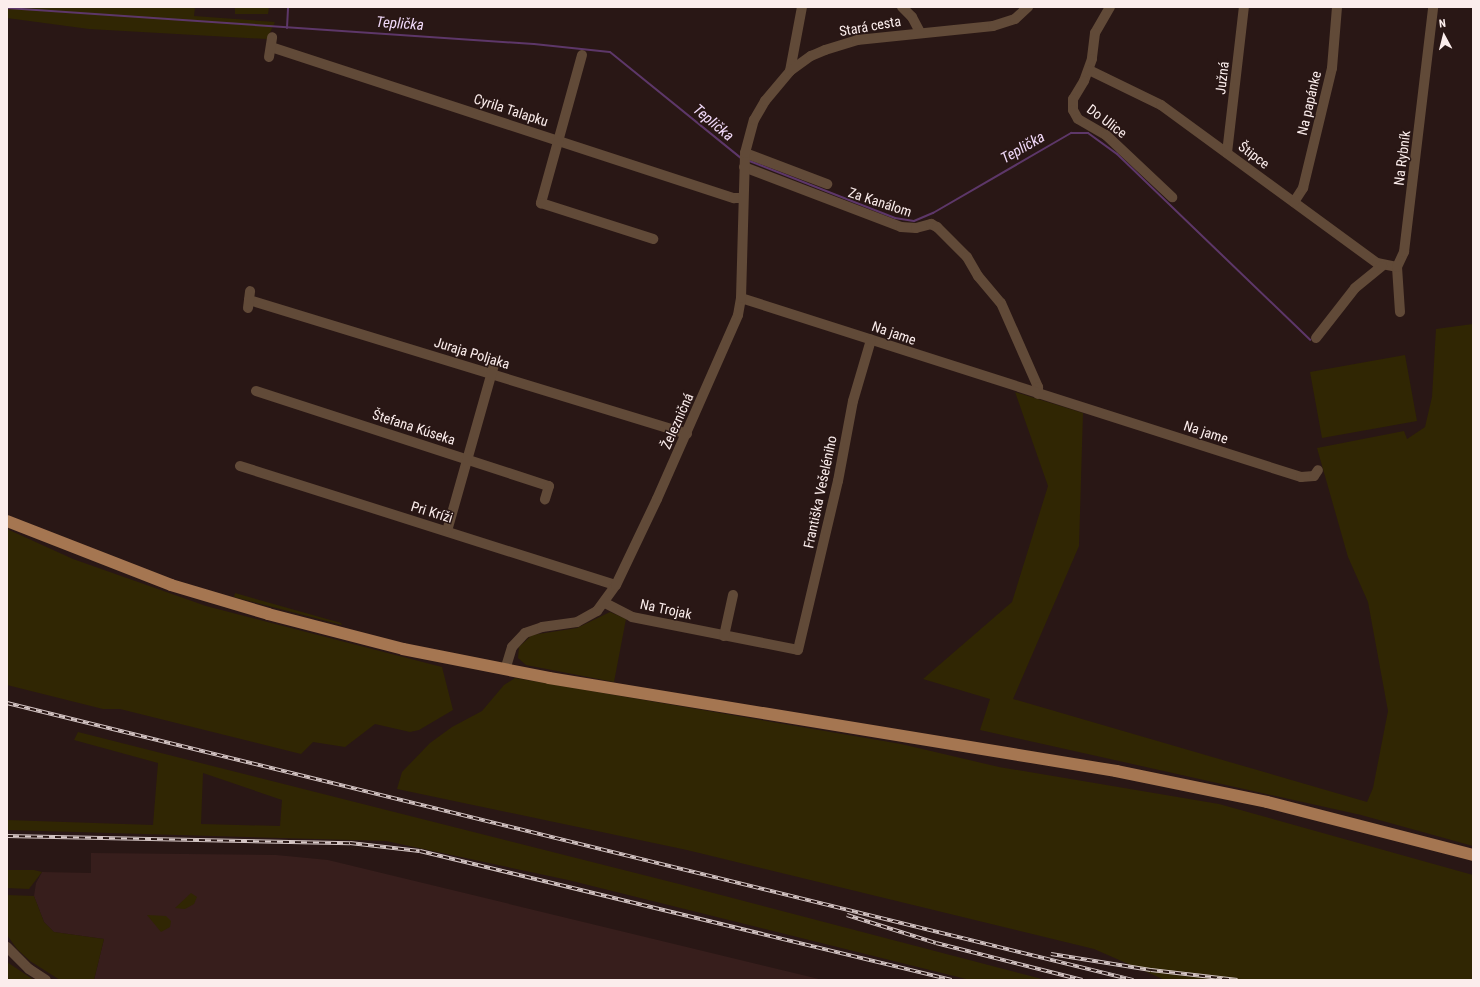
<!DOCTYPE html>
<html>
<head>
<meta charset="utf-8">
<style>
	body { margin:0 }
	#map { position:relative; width:1480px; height:987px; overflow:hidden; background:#291715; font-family:"Roboto Condensed",sans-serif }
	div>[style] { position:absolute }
	.built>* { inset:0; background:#371e1c }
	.green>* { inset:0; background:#302603 }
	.stream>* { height:2px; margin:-1px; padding:0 1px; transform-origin:1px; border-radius:1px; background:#5d3769 }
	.minor>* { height:10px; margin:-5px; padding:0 5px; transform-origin:5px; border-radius:5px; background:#614a38 }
	.major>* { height:12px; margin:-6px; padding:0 6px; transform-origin:6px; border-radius:6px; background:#a57651 }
	.rail>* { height:3.5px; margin-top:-1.75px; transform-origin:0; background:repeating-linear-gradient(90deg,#291715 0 6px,#d4c5c4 0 12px); box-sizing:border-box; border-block:1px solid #d4c5c4 }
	span { translate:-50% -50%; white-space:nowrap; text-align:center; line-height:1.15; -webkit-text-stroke:3px #291715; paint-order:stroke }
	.street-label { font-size:14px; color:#fbedec }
	.water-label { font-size:15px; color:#f2dafa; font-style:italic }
	.frame { position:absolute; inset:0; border:8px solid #fbedec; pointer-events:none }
	.north { position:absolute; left:1424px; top:16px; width:40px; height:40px; -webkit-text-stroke:3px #291715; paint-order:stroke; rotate:353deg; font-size:11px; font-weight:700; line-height:16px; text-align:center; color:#fbedec }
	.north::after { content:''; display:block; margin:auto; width:14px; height:18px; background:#fbedec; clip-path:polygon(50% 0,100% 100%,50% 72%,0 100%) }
</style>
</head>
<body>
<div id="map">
	<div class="built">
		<i style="clip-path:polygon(91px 853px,276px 855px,328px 860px,823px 980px,94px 980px,104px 939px,54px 932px,44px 922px,34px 896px,36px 883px,42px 872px,91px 873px)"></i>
	</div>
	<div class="green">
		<i style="clip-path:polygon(7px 7px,195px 7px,194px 16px,275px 22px,267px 39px,89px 29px,7px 18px)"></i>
		<i style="clip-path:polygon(235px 7px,269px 7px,268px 14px,235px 14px)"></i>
		<i style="clip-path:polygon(1473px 324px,1473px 846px,1361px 815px,980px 730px,990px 699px,923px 679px,1012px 602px,1048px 486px,1015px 392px,1083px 413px,1079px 546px,1013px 699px,1367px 802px,1373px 788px,1388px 711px,1368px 602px,1348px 557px,1317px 448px,1404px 431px,1407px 439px,1425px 427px,1432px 397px,1436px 329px)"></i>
		<i style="clip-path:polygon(1405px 355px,1417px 421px,1322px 438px,1310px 372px)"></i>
		<i style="clip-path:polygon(7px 529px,73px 559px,206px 606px,442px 667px,453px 710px,419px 730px,410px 732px,375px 724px,345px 747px,313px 742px,301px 754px,120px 709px,103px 709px,7px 685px)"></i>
		<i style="clip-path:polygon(235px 593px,341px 623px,342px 625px,234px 597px)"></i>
		<i style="clip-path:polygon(610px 612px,626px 619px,614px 682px,526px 665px,518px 658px,519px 647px,532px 635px,577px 628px)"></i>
		<i style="clip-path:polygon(515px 678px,901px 744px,999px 767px,1219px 804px,1473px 875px,1473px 980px,1165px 980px,1094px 949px,687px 850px,397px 789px,402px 772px,430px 743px,452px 727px,482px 711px,504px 685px)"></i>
		<i style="clip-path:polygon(evenodd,78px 732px,679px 884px,1046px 980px,970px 980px,568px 880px,386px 841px,7px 830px,7px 820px,153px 825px,158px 763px,74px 740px,78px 732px,203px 773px,282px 800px,280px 826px,201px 824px,203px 773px)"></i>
		<i style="clip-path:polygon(7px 870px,34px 870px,42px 872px,29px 889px,7px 888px)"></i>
		<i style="clip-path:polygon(191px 893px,197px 897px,194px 904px,185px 909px,175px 908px)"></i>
		<i style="clip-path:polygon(7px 895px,34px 896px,44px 922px,54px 932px,104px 939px,94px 980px,60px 980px,30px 961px,17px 949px,7px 935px)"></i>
		<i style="clip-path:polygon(147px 915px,166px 916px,171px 921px,170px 927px,161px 932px)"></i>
		<i style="clip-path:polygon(7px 962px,34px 980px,7px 980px)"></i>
	</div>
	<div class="stream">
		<i style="left:7px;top:8px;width:528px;rotate:3.91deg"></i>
		<i style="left:534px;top:44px;width:76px;rotate:6deg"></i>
		<i style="left:610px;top:52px;width:169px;rotate:39deg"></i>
		<i style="left:287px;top:28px;width:21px;rotate:-87deg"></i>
		<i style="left:747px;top:160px;width:159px;rotate:21.4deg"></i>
		<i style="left:895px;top:218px;width:19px;rotate:9deg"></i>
		<i style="left:914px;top:221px;width:21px;rotate:-23deg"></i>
		<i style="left:933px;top:213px;width:160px;rotate:-30.1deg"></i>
		<i style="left:1071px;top:133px;width:17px"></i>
		<i style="left:1088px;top:133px;width:36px;rotate:36deg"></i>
		<i style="left:1117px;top:154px;width:268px;rotate:43.9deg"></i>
	</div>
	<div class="minor">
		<i style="left:902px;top:7px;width:14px;rotate:45deg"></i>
		<i style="left:912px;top:17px;width:17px;rotate:62deg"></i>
		<i style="left:1110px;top:7px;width:30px;rotate:120deg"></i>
		<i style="left:1095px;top:33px;width:26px;rotate:97deg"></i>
		<i style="left:1092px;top:59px;width:23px;rotate:110deg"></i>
		<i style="left:1084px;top:81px;width:21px;rotate:121deg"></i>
		<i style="left:1073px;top:99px;width:11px;rotate:90deg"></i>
		<i style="left:1073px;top:110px;width:10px;rotate:61deg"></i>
		<i style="left:1078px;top:119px;width:32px;rotate:30deg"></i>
		<i style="left:1106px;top:135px;width:91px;rotate:43.2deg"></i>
		<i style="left:271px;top:47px;width:487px;rotate:18.1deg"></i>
		<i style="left:734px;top:198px;width:9px"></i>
		<i style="left:582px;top:55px;width:154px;rotate:105.5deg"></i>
		<i style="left:541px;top:203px;width:118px;rotate:17.8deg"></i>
		<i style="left:269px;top:57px;width:20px;rotate:-81deg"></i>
		<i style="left:1089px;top:70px;width:80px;rotate:25.9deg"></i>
		<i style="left:1161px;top:105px;width:268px;rotate:36.2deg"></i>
		<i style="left:1377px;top:263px;width:20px;rotate:11deg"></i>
		<i style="left:790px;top:71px;width:65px;rotate:-79.4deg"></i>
		<i style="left:745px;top:153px;width:88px;rotate:20.7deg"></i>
		<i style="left:1227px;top:153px;width:147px;rotate:-83.4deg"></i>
		<i style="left:744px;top:167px;width:168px;rotate:20.9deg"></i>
		<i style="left:901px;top:227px;width:15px;rotate:4deg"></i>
		<i style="left:916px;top:228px;width:16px;rotate:-15deg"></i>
		<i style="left:931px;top:224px;width:7px;rotate:27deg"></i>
		<i style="left:937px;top:227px;width:42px;rotate:45deg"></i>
		<i style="left:967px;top:257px;width:22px;rotate:60deg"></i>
		<i style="left:978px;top:276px;width:35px;rotate:50deg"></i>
		<i style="left:1001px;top:303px;width:92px;rotate:66.2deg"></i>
		<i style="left:1038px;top:387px;width:7px;rotate:90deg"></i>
		<i style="left:1294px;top:202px;width:17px;rotate:-57deg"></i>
		<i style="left:1303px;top:188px;width:123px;rotate:-76.4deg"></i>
		<i style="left:1332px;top:68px;width:61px;rotate:-85.3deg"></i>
		<i style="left:741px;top:298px;width:588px;rotate:17.73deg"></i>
		<i style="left:1301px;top:477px;width:13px;rotate:-4deg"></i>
		<i style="left:1314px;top:476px;width:7px;rotate:-56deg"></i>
		<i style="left:249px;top:300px;width:458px;rotate:17deg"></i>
		<i style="left:248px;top:308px;width:17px;rotate:-83deg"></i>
		<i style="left:1400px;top:312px;width:45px;rotate:-93.8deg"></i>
		<i style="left:1397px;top:267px;width:17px;rotate:-65deg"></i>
		<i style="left:1404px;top:252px;width:247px;rotate:-83.2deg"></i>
		<i style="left:1316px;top:338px;width:63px;rotate:-52deg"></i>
		<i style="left:1355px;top:288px;width:35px;rotate:-39deg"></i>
		<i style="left:256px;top:391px;width:308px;rotate:18deg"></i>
		<i style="left:549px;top:486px;width:14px;rotate:107deg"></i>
		<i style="left:240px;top:466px;width:394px;rotate:17.6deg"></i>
		<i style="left:447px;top:531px;width:177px;rotate:-74.2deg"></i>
		<i style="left:605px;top:603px;width:30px;rotate:27deg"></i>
		<i style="left:632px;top:617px;width:169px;rotate:11.2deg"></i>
		<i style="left:798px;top:650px;width:174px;rotate:-76.7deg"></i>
		<i style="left:838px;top:481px;width:81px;rotate:-79.4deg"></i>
		<i style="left:853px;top:401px;width:64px;rotate:-73.6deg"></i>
		<i style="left:724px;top:636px;width:42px;rotate:-77.6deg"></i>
		<i style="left:505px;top:670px;width:24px;rotate:-73deg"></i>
		<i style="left:512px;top:647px;width:19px;rotate:-47deg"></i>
		<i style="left:525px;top:633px;width:18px;rotate:-19deg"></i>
		<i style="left:542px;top:627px;width:35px;rotate:-8deg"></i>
		<i style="left:577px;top:622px;width:23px;rotate:-29deg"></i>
		<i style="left:597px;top:611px;width:32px;rotate:-54deg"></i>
		<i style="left:616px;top:585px;width:95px;rotate:-64.5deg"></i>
		<i style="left:657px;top:499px;width:201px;rotate:-66.2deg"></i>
		<i style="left:738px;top:315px;width:17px;rotate:-80deg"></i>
		<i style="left:741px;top:298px;width:145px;rotate:-88.4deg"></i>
		<i style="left:745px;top:153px;width:34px;rotate:-75deg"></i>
		<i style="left:754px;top:120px;width:22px;rotate:-60deg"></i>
		<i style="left:765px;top:101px;width:39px;rotate:-50deg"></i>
		<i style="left:790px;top:71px;width:26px;rotate:-36deg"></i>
		<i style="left:811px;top:56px;width:15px;rotate:-23deg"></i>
		<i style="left:825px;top:50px;width:34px;rotate:-17deg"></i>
		<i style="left:857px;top:40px;width:137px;rotate:-5.9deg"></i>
		<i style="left:993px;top:26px;width:23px;rotate:-18deg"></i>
		<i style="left:1015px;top:19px;width:18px;rotate:-43deg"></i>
		<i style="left:7px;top:947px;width:31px;rotate:45deg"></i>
		<i style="left:29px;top:969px;width:20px;rotate:33deg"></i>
	</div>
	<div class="major">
		<i style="left:7px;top:521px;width:176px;rotate:21.3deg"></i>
		<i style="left:171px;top:585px;width:101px;rotate:16.6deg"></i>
		<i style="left:268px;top:614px;width:139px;rotate:14.5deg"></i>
		<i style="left:403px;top:649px;width:149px;rotate:11.2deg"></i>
		<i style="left:549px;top:678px;width:575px;rotate:9.31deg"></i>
		<i style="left:1116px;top:771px;width:154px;rotate:11.6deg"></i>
		<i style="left:1267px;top:802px;width:213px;rotate:14.4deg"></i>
	</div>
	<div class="rail">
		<i style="left:7px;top:703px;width:1160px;rotate:13.82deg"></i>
		<i style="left:7px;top:836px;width:343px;rotate:1.2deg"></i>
		<i style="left:350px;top:843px;width:70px;rotate:6.5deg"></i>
		<i style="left:420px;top:851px;width:547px;rotate:13.63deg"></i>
		<i style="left:847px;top:915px;width:93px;rotate:17.5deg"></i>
		<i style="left:936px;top:943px;width:151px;rotate:14.2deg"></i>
		<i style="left:1051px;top:954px;width:101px;rotate:9.1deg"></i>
		<i style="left:1151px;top:970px;width:87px;rotate:6.6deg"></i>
	</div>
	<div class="street-label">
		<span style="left:870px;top:26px;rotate:-10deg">Stará cesta</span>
		<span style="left:1222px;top:78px;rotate:-83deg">Južná</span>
		<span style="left:1309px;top:103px;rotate:-77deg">Na papánke</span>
		<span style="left:511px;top:110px;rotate:18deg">Cyrila Talapku</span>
		<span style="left:1107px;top:121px;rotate:37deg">Do Ulice</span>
		<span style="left:1254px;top:155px;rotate:37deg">Štipce</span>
		<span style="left:1402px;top:158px;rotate:-83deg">Na Rybník</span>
		<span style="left:880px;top:202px;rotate:18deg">Za Kanálom</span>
		<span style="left:894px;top:333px;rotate:19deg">Na jame</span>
		<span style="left:472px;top:353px;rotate:17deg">Juraja Poljaka</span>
		<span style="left:677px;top:421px;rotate:-66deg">Železničná</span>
		<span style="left:414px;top:427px;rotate:18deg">Štefana Kúseka</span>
		<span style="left:1206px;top:432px;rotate:18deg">Na jame</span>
		<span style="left:820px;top:492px;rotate:-78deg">Františka Vešeléniho</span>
		<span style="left:432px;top:512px;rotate:17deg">Pri Kríži</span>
		<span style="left:666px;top:609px;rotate:12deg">Na Trojak</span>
	</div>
	<div class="water-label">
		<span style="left:400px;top:24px;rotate:4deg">Teplička</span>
		<span style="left:713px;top:123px;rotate:40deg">Teplička</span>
		<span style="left:1023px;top:148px;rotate:-30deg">Teplička</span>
	</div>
	<div class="frame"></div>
	<div class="north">N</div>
</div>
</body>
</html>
